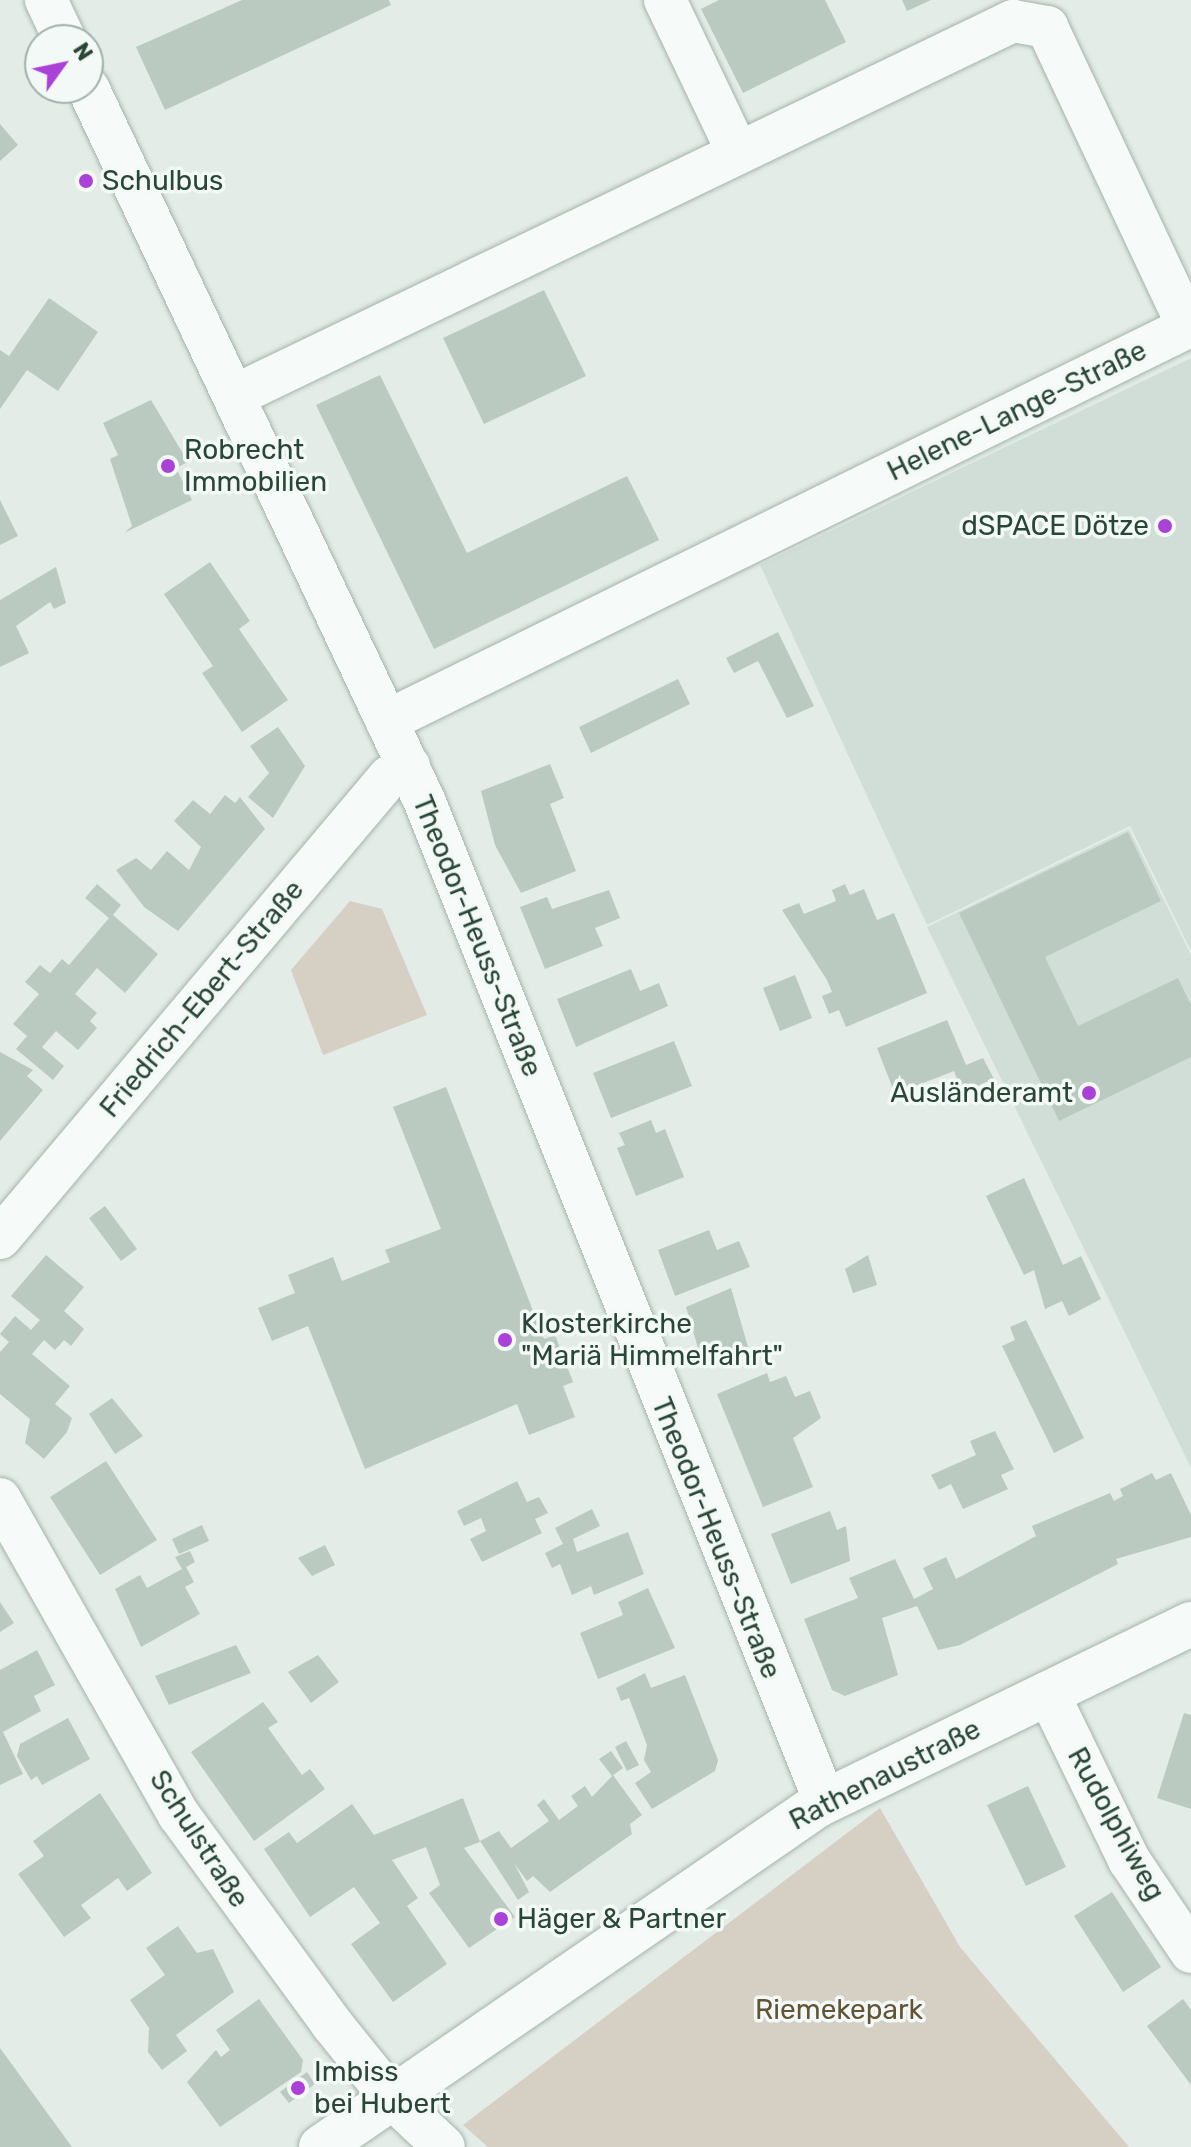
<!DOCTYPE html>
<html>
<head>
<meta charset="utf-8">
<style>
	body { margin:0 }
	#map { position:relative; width:1191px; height:2147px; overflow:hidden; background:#e3ece7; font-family:Rubik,sans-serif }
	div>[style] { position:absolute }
	.built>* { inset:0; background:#d1ded7 }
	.green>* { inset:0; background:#d6cfc4 }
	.building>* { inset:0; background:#bacac1 }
	.roads { filter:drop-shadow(0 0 2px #a4b4ab) drop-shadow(0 0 2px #a4b4ab) }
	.minor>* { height:42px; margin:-21px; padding:0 21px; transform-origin:21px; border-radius:21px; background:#f6faf8 }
	.tertiary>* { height:44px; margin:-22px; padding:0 22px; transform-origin:22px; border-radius:22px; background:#f6faf8 }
	.dots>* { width:22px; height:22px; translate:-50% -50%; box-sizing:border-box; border:4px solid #f3f9f6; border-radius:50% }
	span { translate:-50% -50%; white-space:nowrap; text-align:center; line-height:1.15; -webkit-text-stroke:7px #f3f9f6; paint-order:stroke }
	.poi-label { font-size:28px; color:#294637 }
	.left { translate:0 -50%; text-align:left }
	.right { translate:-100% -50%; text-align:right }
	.street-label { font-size:28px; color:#294637 }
	.park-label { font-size:28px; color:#625436 }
	.north { position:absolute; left:24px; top:24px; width:80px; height:80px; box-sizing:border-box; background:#f3f9f6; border:2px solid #a2b1aa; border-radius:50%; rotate:57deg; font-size:22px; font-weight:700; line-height:32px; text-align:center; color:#294637 }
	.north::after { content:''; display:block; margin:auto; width:28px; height:36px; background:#ab42d7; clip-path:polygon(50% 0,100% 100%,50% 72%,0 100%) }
</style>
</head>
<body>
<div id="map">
	<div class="built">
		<i style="clip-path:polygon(1191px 358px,1191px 951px,1130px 826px,927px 925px,760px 565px)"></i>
		<i style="clip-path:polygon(1129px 829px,1191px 955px,1191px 1468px,927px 927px)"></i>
	</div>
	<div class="green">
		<i style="clip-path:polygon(350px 901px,382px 909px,427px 1015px,323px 1055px,291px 970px)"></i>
		<i style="clip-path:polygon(880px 1808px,960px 1947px,1129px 2147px,488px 2147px,463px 2125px)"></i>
	</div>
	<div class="building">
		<i style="clip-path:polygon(242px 0,389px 0,391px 5px,165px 110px,136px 47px)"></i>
		<i style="clip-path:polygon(719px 0,825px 0,846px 42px,743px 93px,701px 9px)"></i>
		<i style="clip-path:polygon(902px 0,931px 0,907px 11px)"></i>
		<i style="clip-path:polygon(0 124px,18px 145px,0 161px)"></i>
		<i style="clip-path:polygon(544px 290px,586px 376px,484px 424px,443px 338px)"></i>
		<i style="clip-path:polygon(49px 298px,98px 332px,58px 391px,27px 370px,0 409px,0 350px,9px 356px)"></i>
		<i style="clip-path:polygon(380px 375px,467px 553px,627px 476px,659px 540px,434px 649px,316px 405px)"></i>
		<i style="clip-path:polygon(151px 400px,188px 462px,176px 468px,192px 500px,124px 533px,132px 526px,110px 459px,118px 455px,103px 423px)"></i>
		<i style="clip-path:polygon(0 500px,18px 536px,0 545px)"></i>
		<i style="clip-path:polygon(210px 562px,250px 621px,239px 629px,288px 700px,242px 732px,202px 673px,213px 666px,164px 594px)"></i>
		<i style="clip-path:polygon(56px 567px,66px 603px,54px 609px,50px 602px,16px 626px,29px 653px,0 667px,0 600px)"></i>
		<i style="clip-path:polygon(778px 632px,814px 706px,787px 718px,758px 661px,734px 673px,726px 658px)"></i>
		<i style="clip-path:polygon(678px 679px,690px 704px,591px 753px,579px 727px)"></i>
		<i style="clip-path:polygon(278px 727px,305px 766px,273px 818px,248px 797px,269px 773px,250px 746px)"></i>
		<i style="clip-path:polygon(550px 764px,564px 798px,550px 804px,576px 871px,521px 893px,495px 845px,481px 791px)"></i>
		<i style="clip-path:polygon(225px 795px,235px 803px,240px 797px,265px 829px,178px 931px,144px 907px,116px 870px,136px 858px,151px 870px,167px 851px,189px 870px,201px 847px,174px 821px,193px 800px,210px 814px)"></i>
		<i style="clip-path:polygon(1128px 832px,1161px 901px,1045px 957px,1078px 1026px,1178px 978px,1191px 1005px,1191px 1057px,1059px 1121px,959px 913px)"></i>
		<i style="clip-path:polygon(97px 884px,121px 905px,113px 915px,158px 954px,125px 993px,97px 968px,75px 994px,97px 1013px,90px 1021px,97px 1028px,78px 1050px,56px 1031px,42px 1047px,64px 1066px,53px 1080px,16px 1049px,27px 1036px,13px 1024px,39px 994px,25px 982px,40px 965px,50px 973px,62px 959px,69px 965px,109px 918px,85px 898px)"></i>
		<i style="clip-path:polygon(845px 884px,850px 895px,864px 889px,877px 920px,894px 913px,927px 993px,846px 1027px,839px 1010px,829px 1014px,822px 996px,832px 992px,827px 980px,782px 910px,799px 903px,804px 914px,836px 901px,832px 890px)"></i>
		<i style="clip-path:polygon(609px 890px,620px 918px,595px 928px,603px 946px,545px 969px,520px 907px,547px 897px,552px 909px)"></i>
		<i style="clip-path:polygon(631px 969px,640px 991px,659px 983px,668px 1006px,576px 1047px,557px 999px)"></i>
		<i style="clip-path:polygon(795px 975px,812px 1018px,780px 1031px,763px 988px)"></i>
		<i style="clip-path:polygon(947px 1020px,966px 1065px,983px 1058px,994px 1079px,962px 1092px,954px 1071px,895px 1094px,877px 1048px)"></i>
		<i style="clip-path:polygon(674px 1041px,692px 1086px,611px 1118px,593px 1073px)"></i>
		<i style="clip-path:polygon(0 1052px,33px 1070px,27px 1076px,43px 1090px,0 1141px)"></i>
		<i style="clip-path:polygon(446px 1087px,544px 1339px,555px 1335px,573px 1382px,563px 1386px,575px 1417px,529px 1435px,517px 1404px,365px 1469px,308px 1326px,272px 1341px,258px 1308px,295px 1293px,288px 1275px,333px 1257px,342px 1281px,390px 1262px,385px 1250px,441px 1229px,393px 1107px)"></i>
		<i style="clip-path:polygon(651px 1120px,656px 1133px,665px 1129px,684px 1177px,636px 1196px,617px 1148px,625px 1145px,619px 1133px)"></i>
		<i style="clip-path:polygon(1024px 1178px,1063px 1265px,1081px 1256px,1101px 1299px,1069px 1316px,1062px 1301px,1045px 1309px,1034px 1270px,1024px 1275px,986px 1196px)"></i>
		<i style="clip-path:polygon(105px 1206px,137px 1249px,121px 1261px,89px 1218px)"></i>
		<i style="clip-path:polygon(709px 1230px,717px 1250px,739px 1241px,750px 1267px,675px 1296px,658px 1250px)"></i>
		<i style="clip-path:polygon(46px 1255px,84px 1287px,64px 1311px,84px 1329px,71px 1346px,64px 1340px,55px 1350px,44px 1340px,32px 1354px,70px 1386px,55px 1404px,72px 1418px,67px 1432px,44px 1459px,25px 1443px,30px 1419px,0 1394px,0 1352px,9px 1342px,0 1334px,15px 1316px,31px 1330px,40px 1320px,11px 1296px)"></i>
		<i style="clip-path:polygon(868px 1255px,877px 1285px,853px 1293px,845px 1269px)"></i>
		<i style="clip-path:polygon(731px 1288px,748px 1347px,703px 1365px,686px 1307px)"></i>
		<i style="clip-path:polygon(1026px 1320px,1084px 1438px,1054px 1453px,1002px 1346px,1015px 1340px,1010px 1327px)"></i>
		<i style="clip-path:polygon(767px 1373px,770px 1382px,786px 1376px,795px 1397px,810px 1391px,821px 1418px,793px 1438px,813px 1487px,763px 1507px,717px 1394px)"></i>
		<i style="clip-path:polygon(112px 1398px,143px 1436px,115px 1454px,89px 1414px)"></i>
		<i style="clip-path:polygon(995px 1431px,1014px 1469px,1001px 1475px,1008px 1489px,963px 1509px,951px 1484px,939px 1490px,931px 1475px,976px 1455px,970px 1441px)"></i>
		<i style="clip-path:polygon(106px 1461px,157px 1540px,100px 1575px,50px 1497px)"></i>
		<i style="clip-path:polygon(1152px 1473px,1156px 1480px,1171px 1473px,1191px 1515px,1191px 1537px,1116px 1559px,1118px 1564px,960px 1645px,938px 1650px,917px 1606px,882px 1618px,898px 1675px,845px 1696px,832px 1690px,804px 1619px,858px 1598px,849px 1578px,895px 1559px,914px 1599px,933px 1589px,923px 1568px,946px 1557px,956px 1579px,1036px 1536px,1032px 1526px,1110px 1493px,1114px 1501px,1123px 1496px,1120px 1489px)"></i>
		<i style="clip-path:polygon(517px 1481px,527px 1502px,539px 1497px,548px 1513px,535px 1519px,542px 1533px,482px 1562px,470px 1539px,486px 1531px,481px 1518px,464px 1526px,457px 1511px)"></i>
		<i style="clip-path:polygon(592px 1509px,600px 1526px,573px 1539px,577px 1552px,628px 1532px,644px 1574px,594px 1595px,591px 1586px,572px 1595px,560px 1564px,552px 1568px,545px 1553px,563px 1544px,555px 1528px)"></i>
		<i style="clip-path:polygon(830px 1511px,837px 1530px,846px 1526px,850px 1561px,791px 1584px,771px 1534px)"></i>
		<i style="clip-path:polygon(202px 1525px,209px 1541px,179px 1554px,172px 1539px)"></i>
		<i style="clip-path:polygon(325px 1545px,335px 1565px,312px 1576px,298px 1558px)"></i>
		<i style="clip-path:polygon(190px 1551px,195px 1562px,186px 1567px,194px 1582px,185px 1587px,200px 1614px,141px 1647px,115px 1589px,140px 1575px,147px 1588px,182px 1569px,175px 1557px)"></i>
		<i style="clip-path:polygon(648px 1588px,675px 1648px,598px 1679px,580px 1633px,623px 1615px,618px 1602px)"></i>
		<i style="clip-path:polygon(0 1602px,14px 1623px,0 1632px)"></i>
		<i style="clip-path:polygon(236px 1645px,251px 1673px,169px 1705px,155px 1676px)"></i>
		<i style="clip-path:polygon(37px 1650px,55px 1685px,34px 1696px,41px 1711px,3px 1732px,23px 1774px,0 1785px,0 1670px)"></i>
		<i style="clip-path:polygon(318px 1655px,339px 1682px,311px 1703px,288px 1672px)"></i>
		<i style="clip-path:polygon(645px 1673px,651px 1688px,685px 1675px,718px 1760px,715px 1771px,652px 1809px,635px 1783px,651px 1772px,644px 1760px,647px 1745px,629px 1698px,621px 1701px,616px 1688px)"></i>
		<i style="clip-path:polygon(263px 1702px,278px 1722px,268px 1728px,302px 1775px,310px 1769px,325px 1789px,254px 1841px,191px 1752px)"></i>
		<i style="clip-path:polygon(1184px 1713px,1191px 1715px,1191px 1809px,1157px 1798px)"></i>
		<i style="clip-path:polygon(68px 1718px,90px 1759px,42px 1785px,37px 1776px,31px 1780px,17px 1756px,20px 1744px)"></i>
		<i style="clip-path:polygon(626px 1741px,639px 1765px,627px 1771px,615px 1747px)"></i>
		<i style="clip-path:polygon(611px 1751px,623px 1768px,612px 1776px,599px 1759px)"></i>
		<i style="clip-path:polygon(613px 1775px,642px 1815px,630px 1824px,632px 1834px,550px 1892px,533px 1876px,527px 1881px,514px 1863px,529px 1892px,518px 1900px,480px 1841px,499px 1831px,511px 1848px,549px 1821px,537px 1805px,544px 1799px,559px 1820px,578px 1806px,571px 1796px,585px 1786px,592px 1797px)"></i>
		<i style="clip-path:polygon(1028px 1786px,1066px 1867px,1026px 1886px,987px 1805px)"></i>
		<i style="clip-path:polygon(100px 1793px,152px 1873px,127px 1891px,118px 1878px,81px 1905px,91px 1918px,64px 1937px,18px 1874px,44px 1856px,33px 1841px)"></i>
		<i style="clip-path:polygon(463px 1798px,480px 1842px,464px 1848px,515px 1917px,469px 1948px,429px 1893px,440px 1885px,426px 1847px,392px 1860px,418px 1898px,407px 1906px,447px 1964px,393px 2002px,351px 1944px,380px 1923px,354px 1887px,310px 1917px,264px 1849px,289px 1832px,297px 1843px,352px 1804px,374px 1835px)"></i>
		<i style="clip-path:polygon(1112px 1892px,1161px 1967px,1123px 1992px,1074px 1916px)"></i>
		<i style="clip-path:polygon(178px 1926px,197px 1953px,213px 1949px,234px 1992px,176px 2035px,187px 2051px,162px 2070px,148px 2052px,149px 2028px,130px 2000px,165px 1975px,146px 1948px)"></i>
		<i style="clip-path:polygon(259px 1999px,303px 2060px,301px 2072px,220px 2127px,187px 2082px,216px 2050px,221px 2057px,230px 2050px,216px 2030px)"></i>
		<i style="clip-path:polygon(1183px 1999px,1191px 2010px,1191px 2085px,1147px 2026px)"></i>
		<i style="clip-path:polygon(0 2048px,72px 2147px,0 2147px)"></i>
		<i style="clip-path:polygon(307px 2072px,315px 2084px,289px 2103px,280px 2092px)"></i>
	</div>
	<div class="roads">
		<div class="minor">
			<i style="left:46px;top:0;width:44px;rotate:64.6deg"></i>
			<i style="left:665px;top:0;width:167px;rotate:64.5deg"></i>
			<i style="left:88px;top:88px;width:787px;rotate:64.74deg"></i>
			<i style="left:424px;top:800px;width:1079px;rotate:68.19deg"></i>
			<i style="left:234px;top:396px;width:865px;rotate:-25.71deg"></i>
			<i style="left:1013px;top:21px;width:35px;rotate:10deg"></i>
			<i style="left:1047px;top:27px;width:331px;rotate:64.8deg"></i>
			<i style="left:1188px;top:327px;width:893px;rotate:153.81deg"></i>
			<i style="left:0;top:1238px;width:603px;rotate:-49.84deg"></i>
			<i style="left:389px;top:777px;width:23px;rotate:-29deg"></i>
			<i style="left:0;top:1499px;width:363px;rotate:60.5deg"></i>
			<i style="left:179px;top:1815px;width:258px;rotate:53.8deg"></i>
			<i style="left:331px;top:2023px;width:94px;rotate:51.1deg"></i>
			<i style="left:390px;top:2096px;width:74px;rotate:43.4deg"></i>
			<i style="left:1048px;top:1693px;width:186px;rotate:64.1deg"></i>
			<i style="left:1129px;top:1860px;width:111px;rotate:56deg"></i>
		</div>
		<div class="tertiary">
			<i style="left:321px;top:2147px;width:603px;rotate:-34.53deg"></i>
			<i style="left:818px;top:1805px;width:415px;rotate:-25.9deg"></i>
		</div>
	</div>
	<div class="dots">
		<i style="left:86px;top:181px;background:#ab42d7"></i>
		<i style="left:168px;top:466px;background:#ab42d7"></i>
		<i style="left:1165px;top:526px;background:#ab42d7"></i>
		<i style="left:1089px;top:1093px;background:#ab42d7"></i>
		<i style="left:505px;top:1340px;background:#ab42d7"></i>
		<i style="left:501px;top:1919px;background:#ab42d7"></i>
		<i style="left:298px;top:2088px;background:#ab42d7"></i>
	</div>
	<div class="poi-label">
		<span class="left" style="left:102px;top:181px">Schulbus</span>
		<span class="left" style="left:184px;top:466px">Robrecht<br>Immobilien</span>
		<span class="right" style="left:1149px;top:526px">dSPACE Dötze</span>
		<span class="right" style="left:1073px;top:1093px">Ausländeramt</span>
		<span class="left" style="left:521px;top:1340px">Klosterkirche<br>"Mariä Himmelfahrt"</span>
		<span class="left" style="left:517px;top:1919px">Häger &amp; Partner</span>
		<span class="left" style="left:314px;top:2088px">Imbiss<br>bei Hubert</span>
	</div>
	<div class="street-label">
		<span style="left:1017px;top:411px;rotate:-26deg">Helene-Lange-Straße</span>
		<span style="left:477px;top:936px;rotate:68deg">Theodor-Heuss-Straße</span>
		<span style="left:202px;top:999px;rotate:-50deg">Friedrich-Ebert-Straße</span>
		<span style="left:716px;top:1538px;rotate:68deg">Theodor-Heuss-Straße</span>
		<span style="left:885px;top:1775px;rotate:-27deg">Rathenaustraße</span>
		<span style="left:1116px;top:1824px;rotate:61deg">Rudolphiweg</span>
		<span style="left:199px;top:1839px;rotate:57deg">Schulstraße</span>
	</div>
	<div class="park-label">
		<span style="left:839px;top:2010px">Riemekepark</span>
	</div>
	<div class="north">N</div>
</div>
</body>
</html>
